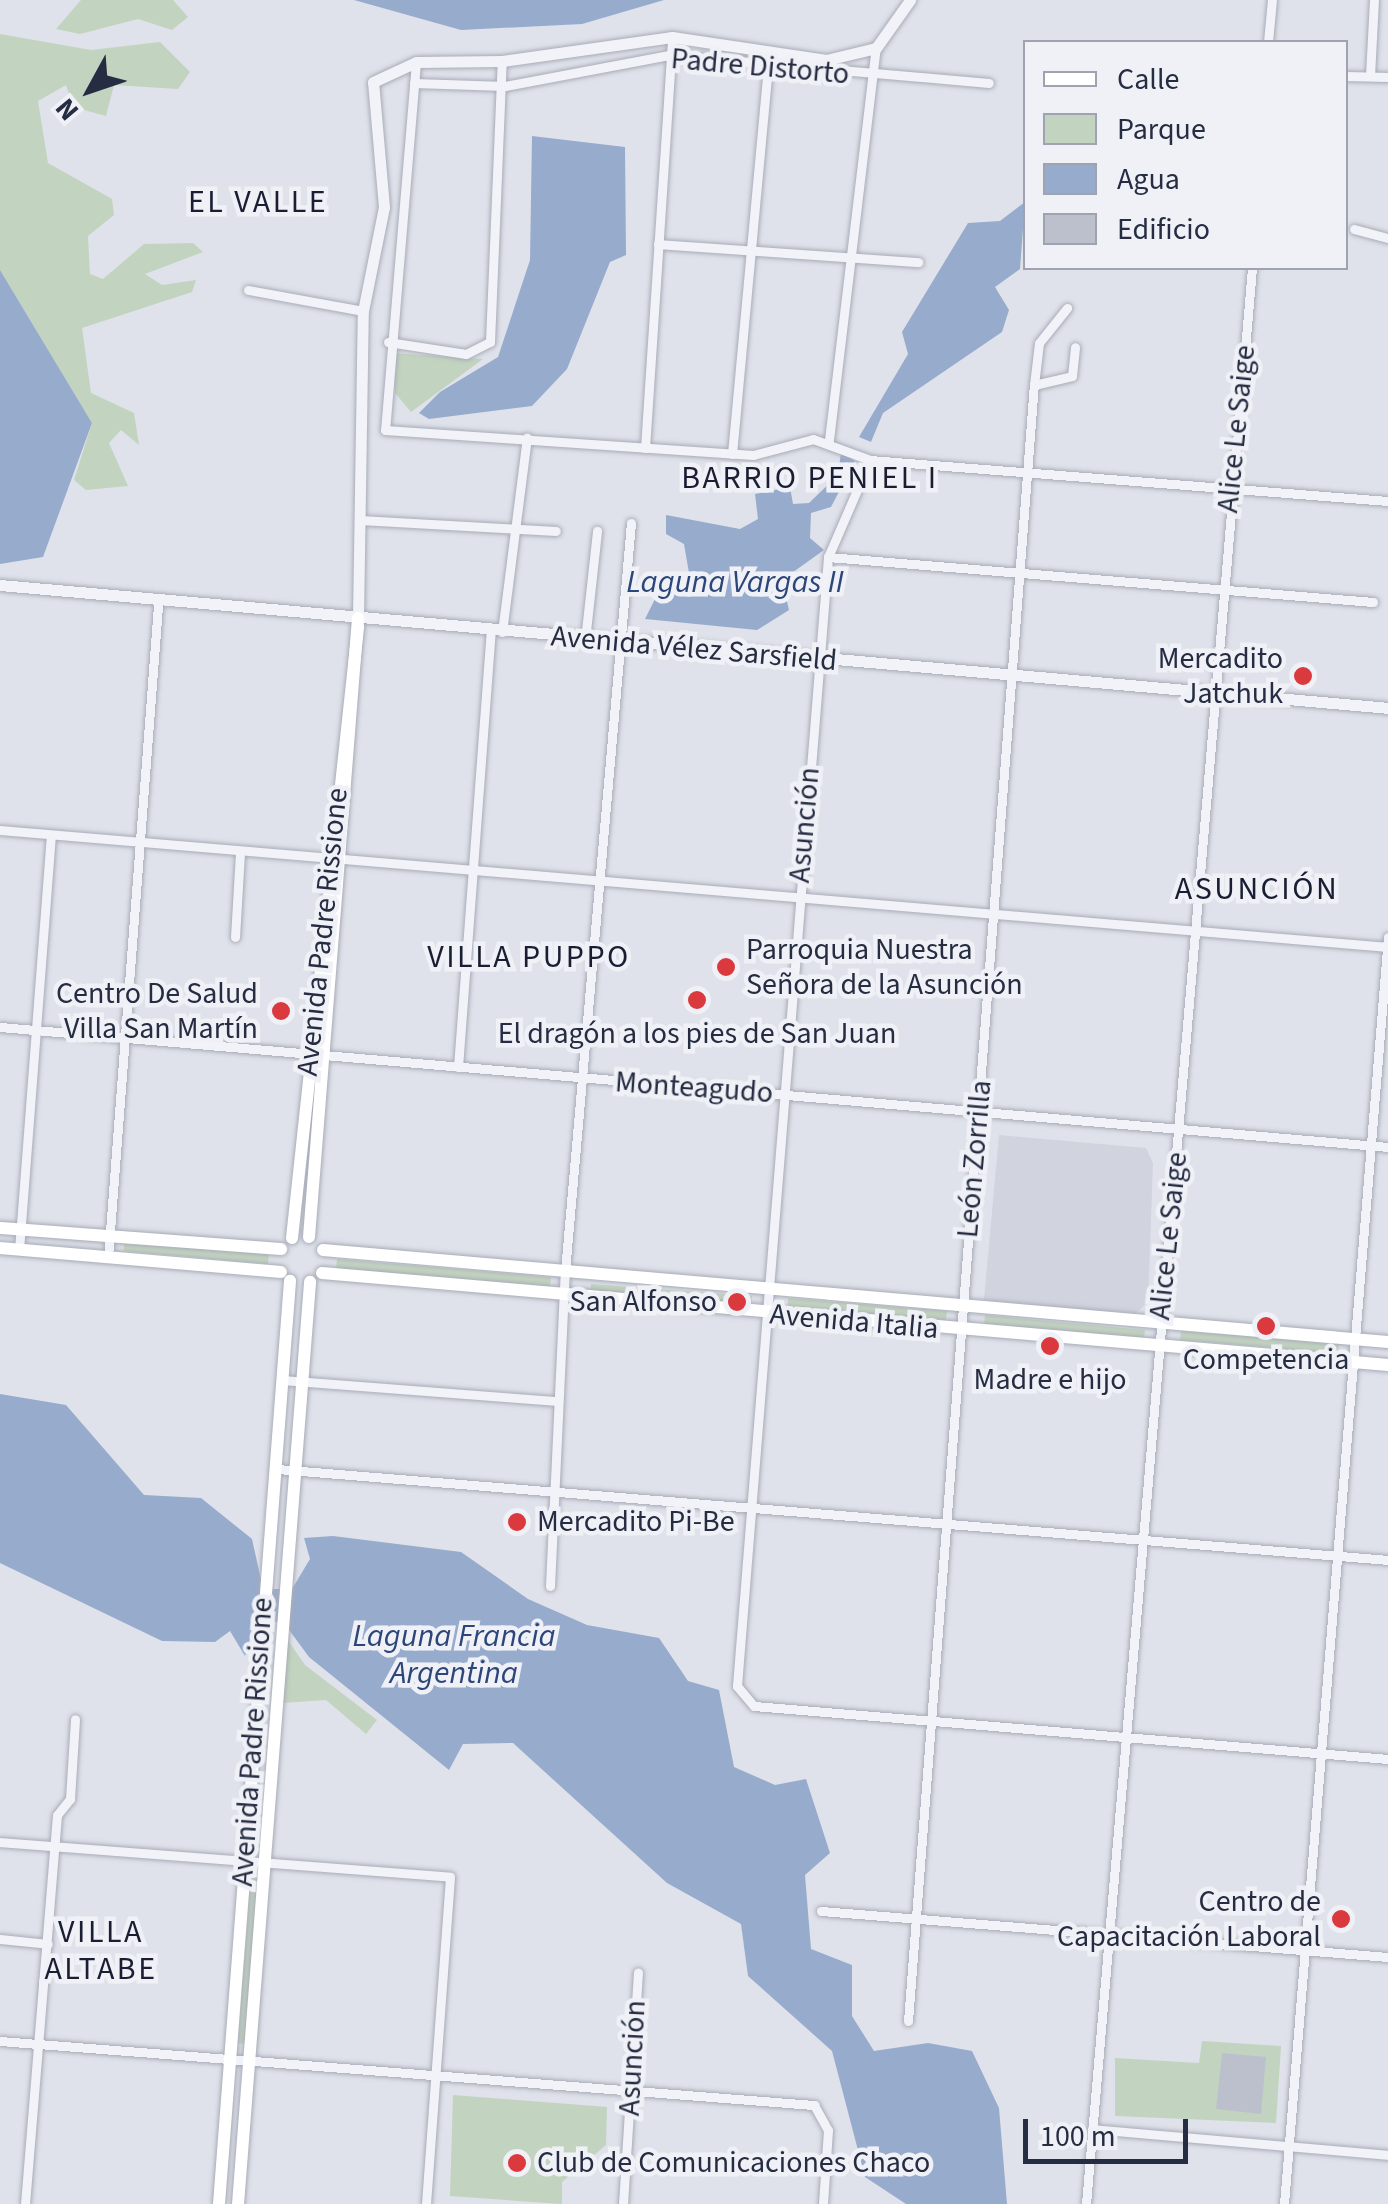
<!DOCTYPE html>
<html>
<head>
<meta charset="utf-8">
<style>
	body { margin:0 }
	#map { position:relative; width:1388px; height:2204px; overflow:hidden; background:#dfe2ea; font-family:"Source Sans 3",sans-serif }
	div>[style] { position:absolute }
	.built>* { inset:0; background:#d1d4df }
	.green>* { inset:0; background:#c2d4bf }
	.water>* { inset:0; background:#97abcd }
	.building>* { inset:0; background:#bcc0cd }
	.roads { filter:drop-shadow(0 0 2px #a8acb8) drop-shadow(0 0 2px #a8acb8) }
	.minor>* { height:9px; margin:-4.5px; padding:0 4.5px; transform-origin:4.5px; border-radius:4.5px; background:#f2f3f8 }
	.tertiary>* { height:11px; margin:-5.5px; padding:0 5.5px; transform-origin:5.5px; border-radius:5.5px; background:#f2f3f8 }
	.secondary>* { height:12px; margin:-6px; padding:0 6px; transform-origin:6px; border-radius:6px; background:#fff }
	.dots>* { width:28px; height:28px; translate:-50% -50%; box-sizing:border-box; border:5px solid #eff1f7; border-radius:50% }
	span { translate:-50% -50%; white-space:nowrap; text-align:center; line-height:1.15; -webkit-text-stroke:9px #eff1f7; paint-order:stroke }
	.street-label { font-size:30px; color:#262d42 }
	.poi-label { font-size:30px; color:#262d42 }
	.right { translate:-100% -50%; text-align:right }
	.left { translate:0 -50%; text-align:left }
	.neighbourhood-label { font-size:32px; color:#191e33; letter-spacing:2.5px }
	.water-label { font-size:32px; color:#2d467a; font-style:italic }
	.legend { position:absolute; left:1023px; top:40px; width:325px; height:230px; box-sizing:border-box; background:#eff1f7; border:2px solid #9fa3af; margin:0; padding:12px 18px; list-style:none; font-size:30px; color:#262d42 }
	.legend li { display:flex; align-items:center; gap:20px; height:50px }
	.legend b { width:50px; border:2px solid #9fa3af }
	.north { position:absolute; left:40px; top:40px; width:100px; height:100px; -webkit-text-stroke:8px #eff1f7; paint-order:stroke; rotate:230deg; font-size:28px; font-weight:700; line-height:40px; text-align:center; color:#262d42 }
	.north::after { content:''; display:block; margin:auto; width:35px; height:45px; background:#262d42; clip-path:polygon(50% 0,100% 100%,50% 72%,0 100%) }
	.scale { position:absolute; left:1023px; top:2119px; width:165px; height:45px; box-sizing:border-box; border:5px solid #262d42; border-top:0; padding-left:12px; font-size:30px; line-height:35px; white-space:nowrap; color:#262d42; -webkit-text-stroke:8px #eff1f7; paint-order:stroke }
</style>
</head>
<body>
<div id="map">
	<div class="built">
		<i style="clip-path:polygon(999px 1135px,1146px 1148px,1153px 1163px,1148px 1302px,1135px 1314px,984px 1300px)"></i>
	</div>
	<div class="green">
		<i style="clip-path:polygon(81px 0,173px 0,188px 17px,172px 30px,138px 19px,80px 34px,56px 29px)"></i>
		<i style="clip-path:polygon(0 34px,91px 50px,160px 42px,190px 72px,178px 89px,114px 85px,106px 116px,73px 107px,66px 85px,38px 101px,48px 163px,112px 199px,114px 215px,88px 236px,90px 274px,103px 279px,144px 244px,193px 243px,203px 252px,145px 274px,162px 285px,196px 280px,192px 292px,82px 328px,91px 393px,134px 413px,139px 445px,121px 430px,109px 443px,128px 486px,86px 490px,74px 480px,92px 423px,0 270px)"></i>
		<i style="clip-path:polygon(393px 353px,483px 359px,411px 412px,395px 393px)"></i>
		<i style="clip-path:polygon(124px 1244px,269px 1252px,268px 1264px,124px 1251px)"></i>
		<i style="clip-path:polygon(337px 1259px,551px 1277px,550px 1288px,336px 1270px)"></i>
		<i style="clip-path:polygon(591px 1284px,752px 1296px,751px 1307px,590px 1295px)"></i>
		<i style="clip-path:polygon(788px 1298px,947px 1311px,946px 1320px,788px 1307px)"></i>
		<i style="clip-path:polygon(985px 1315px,1145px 1330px,1144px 1339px,984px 1325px)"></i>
		<i style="clip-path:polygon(1181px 1331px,1339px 1343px,1338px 1353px,1180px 1340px)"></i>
		<i style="clip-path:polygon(287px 1639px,305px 1665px,377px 1720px,366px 1734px,326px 1700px,282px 1703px)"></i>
		<i style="clip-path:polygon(251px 1878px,260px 1878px,246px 2044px,238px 2043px)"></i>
		<i style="clip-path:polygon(1202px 2041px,1281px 2046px,1276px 2123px,1115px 2116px,1115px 2058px,1199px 2063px)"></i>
		<i style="clip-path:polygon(453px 2095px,607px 2107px,606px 2145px,562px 2182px,562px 2204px,450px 2196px)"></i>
	</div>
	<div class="water">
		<i style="clip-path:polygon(354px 0,664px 0,582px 24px,461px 30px)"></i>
		<i style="clip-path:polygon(532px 136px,625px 147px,626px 255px,610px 262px,567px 369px,532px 406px,429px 419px,419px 413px,440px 392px,498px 357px,530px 260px)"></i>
		<i style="clip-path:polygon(1025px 202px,1020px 269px,995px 287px,1009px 310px,1002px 332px,883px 413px,871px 442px,859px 437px,908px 354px,902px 332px,968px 223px,1000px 221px)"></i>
		<i style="clip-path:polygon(0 270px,92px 423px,43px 557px,0 564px)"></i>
		<i style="clip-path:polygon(841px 452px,855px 461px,831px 507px,811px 513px,810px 538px,824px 550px,782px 580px,789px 610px,757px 630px,645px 619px,666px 577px,689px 573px,684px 544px,666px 534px,666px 515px,740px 529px,758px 519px,755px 494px,790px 487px,793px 504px,809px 503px,838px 475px)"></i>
		<i style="clip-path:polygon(0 1394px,66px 1405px,144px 1495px,201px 1498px,252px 1539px,263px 1589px,292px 1589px,310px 1559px,304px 1538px,333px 1536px,461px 1552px,528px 1599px,587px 1625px,659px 1638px,688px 1681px,719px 1690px,734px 1767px,775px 1785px,806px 1779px,830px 1853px,805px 1875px,811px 1949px,852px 1965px,852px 2016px,874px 2051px,928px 2043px,972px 2051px,999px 2108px,1007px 2204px,906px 2204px,865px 2177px,832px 2051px,748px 1976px,741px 1924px,667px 1883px,513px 1743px,463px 1744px,449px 1770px,309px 1657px,284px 1623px,256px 1619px,245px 1656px,230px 1631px,215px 1642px,162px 1641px,0 1563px)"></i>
	</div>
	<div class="building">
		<i style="clip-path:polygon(1222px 2053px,1266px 2057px,1261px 2114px,1216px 2109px)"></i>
	</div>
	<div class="roads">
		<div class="minor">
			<i style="left:1268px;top:42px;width:42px;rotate:-84.6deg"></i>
			<i style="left:416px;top:62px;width:369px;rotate:94.8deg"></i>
			<i style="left:385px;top:430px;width:369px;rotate:3.9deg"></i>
			<i style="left:753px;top:455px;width:62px;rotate:-14.9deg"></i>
			<i style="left:813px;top:439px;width:61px;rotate:20.2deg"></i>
			<i style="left:1346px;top:76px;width:42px;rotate:1.4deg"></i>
			<i style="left:1370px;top:76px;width:76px;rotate:-87deg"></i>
			<i style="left:414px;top:83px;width:91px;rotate:1.9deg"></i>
			<i style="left:505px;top:86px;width:167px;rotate:-10.7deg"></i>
			<i style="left:669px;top:55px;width:321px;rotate:5deg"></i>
			<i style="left:1354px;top:229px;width:35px;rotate:15deg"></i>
			<i style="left:658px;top:244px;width:261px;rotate:4deg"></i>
			<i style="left:248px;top:290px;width:117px;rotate:10.3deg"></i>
			<i style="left:388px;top:342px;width:79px;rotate:8.7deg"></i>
			<i style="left:466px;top:354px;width:27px;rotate:-27deg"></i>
			<i style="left:490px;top:342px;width:281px;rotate:-87.6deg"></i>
			<i style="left:1034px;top:385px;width:39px;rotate:-13deg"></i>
			<i style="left:1072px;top:376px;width:29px;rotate:-84deg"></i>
			<i style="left:829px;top:440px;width:395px;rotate:-83.2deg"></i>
			<i style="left:645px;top:448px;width:412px;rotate:-86.2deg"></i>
			<i style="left:732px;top:454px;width:390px;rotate:-84.7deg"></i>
			<i style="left:768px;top:66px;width:28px;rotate:-21deg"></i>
			<i style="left:870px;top:460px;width:106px;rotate:113.4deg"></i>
			<i style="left:828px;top:557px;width:1133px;rotate:94.61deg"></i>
			<i style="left:737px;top:1686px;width:26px;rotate:50deg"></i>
			<i style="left:754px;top:1706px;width:636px;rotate:4.78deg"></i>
			<i style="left:870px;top:460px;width:520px;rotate:4.53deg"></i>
			<i style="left:360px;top:520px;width:196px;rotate:3.2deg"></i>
			<i style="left:828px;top:557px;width:547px;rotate:4.72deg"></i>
			<i style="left:502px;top:632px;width:196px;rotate:-82.7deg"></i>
			<i style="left:585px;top:640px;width:110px;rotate:-83.7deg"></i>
			<i style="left:0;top:830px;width:1393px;rotate:4.82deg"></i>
			<i style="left:235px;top:937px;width:84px;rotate:-86.6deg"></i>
			<i style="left:0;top:1027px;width:1393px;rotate:4.94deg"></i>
			<i style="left:458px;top:1067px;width:437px;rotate:-85.7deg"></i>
			<i style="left:19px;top:1250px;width:415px;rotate:-85.6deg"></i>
			<i style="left:108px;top:1257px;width:654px;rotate:-85.61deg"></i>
			<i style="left:283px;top:1380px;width:274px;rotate:4.4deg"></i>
			<i style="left:277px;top:1469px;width:1115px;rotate:4.68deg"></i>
			<i style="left:550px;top:1586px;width:315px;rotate:-87.3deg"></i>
			<i style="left:565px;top:1271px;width:751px;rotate:-84.96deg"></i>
			<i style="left:0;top:1842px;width:451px;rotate:4.4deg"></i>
			<i style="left:450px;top:1877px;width:328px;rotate:94.2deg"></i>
			<i style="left:821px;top:1911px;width:569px;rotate:4.64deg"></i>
			<i style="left:0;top:1939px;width:48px;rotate:5.9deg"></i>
			<i style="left:908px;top:2021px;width:1641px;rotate:-85.6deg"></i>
			<i style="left:1034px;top:385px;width:42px;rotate:-83.2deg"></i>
			<i style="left:1039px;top:343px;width:45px;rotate:-51.3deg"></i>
			<i style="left:0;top:2041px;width:817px;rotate:4.5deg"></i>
			<i style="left:814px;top:2105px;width:29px;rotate:61deg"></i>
			<i style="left:828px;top:2130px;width:74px;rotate:93.9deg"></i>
			<i style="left:1092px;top:2129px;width:297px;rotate:5deg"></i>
			<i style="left:25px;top:2204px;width:390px;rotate:-85.3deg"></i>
			<i style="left:57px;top:1815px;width:21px;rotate:-51deg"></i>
			<i style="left:70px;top:1799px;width:80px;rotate:-86.4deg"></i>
			<i style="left:623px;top:2204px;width:232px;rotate:-86.3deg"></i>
			<i style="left:1086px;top:2204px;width:1943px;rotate:-85.1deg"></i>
			<i style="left:1284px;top:2204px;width:1271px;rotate:-85.31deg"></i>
		</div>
		<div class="tertiary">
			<i style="left:0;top:585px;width:1393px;rotate:5.06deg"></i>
			<i style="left:358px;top:618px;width:307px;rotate:-89.1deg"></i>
			<i style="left:363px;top:311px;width:106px;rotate:-78.6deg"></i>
			<i style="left:384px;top:207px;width:125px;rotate:-95deg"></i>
			<i style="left:373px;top:82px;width:47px;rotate:-24.9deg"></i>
			<i style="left:416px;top:62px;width:86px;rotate:-0.7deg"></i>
			<i style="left:502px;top:61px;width:172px;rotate:-8deg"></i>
			<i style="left:672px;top:37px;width:156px;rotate:8.5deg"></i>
			<i style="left:826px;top:60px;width:51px;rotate:-13.5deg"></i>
			<i style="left:876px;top:48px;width:59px;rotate:-54.7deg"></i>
		</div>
		<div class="secondary">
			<i style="left:0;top:1228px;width:282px;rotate:4.3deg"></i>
			<i style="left:309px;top:1237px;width:621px;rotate:-85.47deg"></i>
			<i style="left:292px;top:1238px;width:615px;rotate:-83.83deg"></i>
			<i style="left:0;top:1248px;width:282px;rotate:4.9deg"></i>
			<i style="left:323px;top:1250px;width:1069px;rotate:4.94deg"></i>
			<i style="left:322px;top:1273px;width:1070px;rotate:4.93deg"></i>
			<i style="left:219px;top:2204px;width:926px;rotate:-85.6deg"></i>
			<i style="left:238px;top:2204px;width:925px;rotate:-85.53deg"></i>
		</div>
	</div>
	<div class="dots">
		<i style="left:1303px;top:676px;background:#da393e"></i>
		<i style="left:726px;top:967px;background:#da393e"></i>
		<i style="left:697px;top:1000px;background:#da393e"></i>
		<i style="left:281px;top:1011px;background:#da393e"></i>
		<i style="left:737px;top:1302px;background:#da393e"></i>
		<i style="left:1266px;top:1326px;background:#da393e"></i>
		<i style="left:1050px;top:1346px;background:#da393e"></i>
		<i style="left:517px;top:1522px;background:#da393e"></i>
		<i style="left:1341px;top:1919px;background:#da393e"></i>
		<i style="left:517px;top:2163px;background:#da393e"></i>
	</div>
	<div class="street-label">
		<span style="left:760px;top:67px;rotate:5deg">Padre Distorto</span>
		<span style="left:1237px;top:429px;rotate:-84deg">Alice Le Saige</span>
		<span style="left:694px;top:649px;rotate:5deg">Avenida Vélez Sarsfield</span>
		<span style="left:805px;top:825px;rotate:-85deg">Asunción</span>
		<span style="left:323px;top:932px;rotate:-84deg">Avenida Padre Rissione</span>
		<span style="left:694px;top:1088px;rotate:4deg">Monteagudo</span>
		<span style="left:975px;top:1159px;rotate:-85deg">León Zorrilla</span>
		<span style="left:1169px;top:1236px;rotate:-84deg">Alice Le Saige</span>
		<span style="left:854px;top:1322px;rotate:5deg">Avenida Italia</span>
		<span style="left:253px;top:1742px;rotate:-86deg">Avenida Padre Rissione</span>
		<span style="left:633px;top:2058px;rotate:-87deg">Asunción</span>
	</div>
	<div class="poi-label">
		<span class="right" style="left:1283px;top:676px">Mercadito<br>Jatchuk</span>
		<span class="left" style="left:746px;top:967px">Parroquia Nuestra<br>Señora de la Asunción</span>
		<span class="right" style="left:258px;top:1011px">Centro De Salud<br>Villa San Martín</span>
		<span style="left:697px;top:1034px">El dragón a los pies de San Juan</span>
		<span class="right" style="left:717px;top:1302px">San Alfonso</span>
		<span style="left:1266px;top:1360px">Competencia</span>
		<span style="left:1050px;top:1380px">Madre e hijo</span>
		<span class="left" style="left:537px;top:1522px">Mercadito Pi-Be</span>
		<span class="right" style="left:1321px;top:1919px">Centro de<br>Capacitación Laboral</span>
		<span class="left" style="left:537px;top:2163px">Club de Comunicaciones Chaco</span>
	</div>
	<div class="neighbourhood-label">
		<span style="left:258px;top:202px">EL VALLE</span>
		<span style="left:810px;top:478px">BARRIO PENIEL I</span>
		<span style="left:1257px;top:889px">ASUNCIÓN</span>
		<span style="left:529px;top:957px">VILLA PUPPO</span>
		<span style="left:101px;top:1951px">VILLA<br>ALTABE</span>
	</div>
	<div class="water-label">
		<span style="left:735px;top:582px">Laguna Vargas II</span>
		<span style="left:454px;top:1655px">Laguna Francia<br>Argentina</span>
	</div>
	<ul class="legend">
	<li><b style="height:12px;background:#fff"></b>Calle</li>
	<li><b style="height:28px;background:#c2d4bf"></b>Parque</li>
	<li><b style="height:28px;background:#97abcd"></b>Agua</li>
	<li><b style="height:28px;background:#bcc0cd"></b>Edificio</li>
	</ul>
	<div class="north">N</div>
	<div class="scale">100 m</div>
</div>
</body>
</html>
